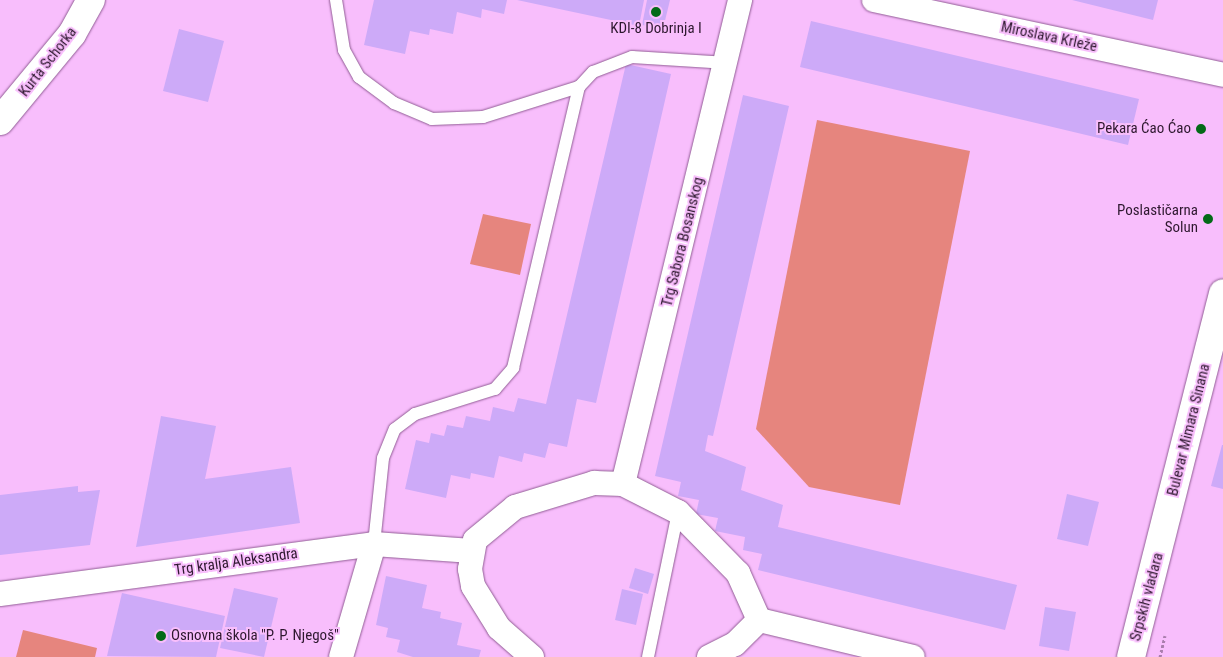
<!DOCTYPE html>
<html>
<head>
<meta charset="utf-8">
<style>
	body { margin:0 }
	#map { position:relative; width:1223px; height:657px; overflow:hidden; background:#f8befc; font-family:"Roboto Condensed",sans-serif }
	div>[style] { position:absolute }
	.green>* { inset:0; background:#e6857e }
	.building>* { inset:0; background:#cdaaf8 }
	.path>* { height:3px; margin-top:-1.5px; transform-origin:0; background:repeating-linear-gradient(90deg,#aa7ead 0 2.5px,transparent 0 5px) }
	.roads { filter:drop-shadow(0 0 1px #915d95) drop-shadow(0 0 1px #915d95) }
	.service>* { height:12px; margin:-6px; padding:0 6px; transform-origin:6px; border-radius:6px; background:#fff }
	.minor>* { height:24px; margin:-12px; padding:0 12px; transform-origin:12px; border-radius:12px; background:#fff }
	.tertiary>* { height:28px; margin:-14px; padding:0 14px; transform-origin:14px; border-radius:14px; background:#fff }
	.primary>* { height:28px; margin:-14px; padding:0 14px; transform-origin:14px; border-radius:14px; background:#fff }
	.dots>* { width:14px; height:14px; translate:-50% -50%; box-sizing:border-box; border:2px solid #f8befc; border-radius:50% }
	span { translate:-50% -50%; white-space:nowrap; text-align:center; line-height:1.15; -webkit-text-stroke:4px #f8befc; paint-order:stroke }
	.poi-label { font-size:15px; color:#2e182f }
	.right { translate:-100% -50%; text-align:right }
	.left { translate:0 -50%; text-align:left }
	.street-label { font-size:15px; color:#2e182f }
</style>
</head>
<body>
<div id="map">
	<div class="green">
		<i style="clip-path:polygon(817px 120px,970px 151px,900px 505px,809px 487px,756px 429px)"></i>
		<i style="clip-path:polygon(483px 214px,531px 224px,520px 275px,470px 264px)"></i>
		<i style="clip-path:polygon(23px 630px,97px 648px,95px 657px,16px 657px)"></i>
	</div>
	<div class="building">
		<i style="clip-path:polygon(374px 0,507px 0,504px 14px,482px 9px,481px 18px,457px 12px,453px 34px,430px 29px,429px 35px,410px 31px,405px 54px,364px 45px)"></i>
		<i style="clip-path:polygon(517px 0,644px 0,639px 26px)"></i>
		<i style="clip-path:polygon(647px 0,670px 0,663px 29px,642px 25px)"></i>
		<i style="clip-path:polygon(1072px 0,1158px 0,1153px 20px)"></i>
		<i style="clip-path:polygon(811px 21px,1139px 99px,1128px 145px,800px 67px)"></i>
		<i style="clip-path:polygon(179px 29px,224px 41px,208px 102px,163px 91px)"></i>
		<i style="clip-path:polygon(626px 64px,671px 74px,596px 403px,577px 399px,567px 447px,549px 443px,545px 458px,524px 453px,522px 462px,499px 456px,494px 478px,471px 473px,470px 479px,451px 475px,446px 498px,405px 489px,416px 440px,429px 443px,431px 433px,444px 436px,447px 425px,463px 428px,466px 416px,490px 421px,493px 407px,514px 412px,518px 398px,546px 404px)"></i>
		<i style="clip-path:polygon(743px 95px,789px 106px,713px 436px,708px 435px,705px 451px,746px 467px,741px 490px,783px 505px,778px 527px,1017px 585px,1005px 630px,758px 570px,762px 554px,743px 550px,745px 537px,715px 531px,718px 518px,696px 514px,699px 500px,678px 496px,681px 482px,655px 476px)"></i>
		<i style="clip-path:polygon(161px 416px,216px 426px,205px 479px,291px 467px,300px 523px,136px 547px)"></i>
		<i style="clip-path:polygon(1222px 445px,1223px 445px,1223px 489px,1211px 486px)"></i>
		<i style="clip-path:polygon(78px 486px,78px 492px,100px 490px,90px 545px,0 555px,0 495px)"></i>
		<i style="clip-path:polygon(1067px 494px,1099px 502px,1088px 546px,1057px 539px)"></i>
		<i style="clip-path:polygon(635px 568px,654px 574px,648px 594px,629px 588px)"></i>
		<i style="clip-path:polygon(386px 576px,427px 585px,422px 608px,441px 612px,440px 618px,462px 623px,457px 645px,481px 650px,479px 657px,413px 657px,397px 652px,400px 640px,386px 637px,388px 628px,376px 625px)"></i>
		<i style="clip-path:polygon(234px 588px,278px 598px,264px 657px,220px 648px)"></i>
		<i style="clip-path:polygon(622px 589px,643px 594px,636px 625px,615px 620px)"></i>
		<i style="clip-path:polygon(122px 593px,225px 616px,216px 657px,107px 656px)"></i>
		<i style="clip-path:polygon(1045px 607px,1076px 612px,1069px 651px,1039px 646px)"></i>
	</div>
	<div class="path">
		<i style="left:1160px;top:657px;width:22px;rotate:-77deg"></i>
	</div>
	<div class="roads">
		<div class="service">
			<i style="left:336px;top:0;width:51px;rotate:80.9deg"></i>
			<i style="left:344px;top:50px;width:31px;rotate:61deg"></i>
			<i style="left:359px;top:77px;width:44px;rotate:36.6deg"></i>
			<i style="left:394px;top:103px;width:41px;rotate:22.8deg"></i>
			<i style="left:432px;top:119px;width:51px;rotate:-2.2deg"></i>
			<i style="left:483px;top:117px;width:101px;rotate:-17.4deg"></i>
			<i style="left:374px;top:544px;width:86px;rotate:-84deg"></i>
			<i style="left:383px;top:458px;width:31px;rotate:-68deg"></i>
			<i style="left:395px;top:429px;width:25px;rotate:-37deg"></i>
			<i style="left:415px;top:414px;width:84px;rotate:-17.4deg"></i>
			<i style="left:495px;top:389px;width:28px;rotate:-49deg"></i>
			<i style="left:513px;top:368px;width:289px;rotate:-76.8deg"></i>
			<i style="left:579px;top:87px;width:21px;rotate:-47deg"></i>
			<i style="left:593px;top:72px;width:42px;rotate:-21deg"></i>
			<i style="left:632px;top:57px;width:96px;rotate:3.6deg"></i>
			<i style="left:648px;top:657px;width:148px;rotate:-78.3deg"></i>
		</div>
		<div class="minor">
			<i style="left:874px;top:0;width:357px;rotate:12.1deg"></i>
			<i style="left:623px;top:484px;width:498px;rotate:-76.4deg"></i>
			<i style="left:0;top:594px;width:377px;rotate:-7.6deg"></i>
			<i style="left:374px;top:544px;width:98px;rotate:4.1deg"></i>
			<i style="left:759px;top:620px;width:158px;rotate:13.5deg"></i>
			<i style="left:341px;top:657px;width:118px;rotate:-73.7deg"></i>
			<i style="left:532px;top:657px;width:44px;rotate:-138.7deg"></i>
			<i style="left:499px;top:628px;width:49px;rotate:-121.8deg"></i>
			<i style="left:473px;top:586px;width:17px;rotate:-100deg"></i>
			<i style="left:470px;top:569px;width:29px;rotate:-80deg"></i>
			<i style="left:475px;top:540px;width:52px;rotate:-39.5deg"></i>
			<i style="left:515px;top:507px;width:83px;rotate:-16.9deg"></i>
			<i style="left:594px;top:483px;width:29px;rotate:2deg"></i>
			<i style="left:623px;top:484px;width:62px;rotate:27deg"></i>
			<i style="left:678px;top:512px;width:86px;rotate:45.5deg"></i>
			<i style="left:738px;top:573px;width:51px;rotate:65.9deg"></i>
			<i style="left:709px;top:657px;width:29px;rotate:-27deg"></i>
			<i style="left:735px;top:644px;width:34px;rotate:-45deg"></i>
		</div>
		<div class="tertiary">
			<i style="left:1131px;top:657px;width:375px;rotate:-75.8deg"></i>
		</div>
		<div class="primary">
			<i style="left:0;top:121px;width:113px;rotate:-50.4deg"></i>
			<i style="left:72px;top:34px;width:39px;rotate:-61deg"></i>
		</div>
	</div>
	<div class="dots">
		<i style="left:656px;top:12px;background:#036a17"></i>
		<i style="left:1201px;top:129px;background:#036a17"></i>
		<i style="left:1208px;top:219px;background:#036a17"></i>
		<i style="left:161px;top:636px;background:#036a17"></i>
	</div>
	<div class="poi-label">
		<span style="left:656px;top:29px">KDI-8 Dobrinja I</span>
		<span class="right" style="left:1191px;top:129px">Pekara Ćao Ćao</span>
		<span class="right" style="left:1198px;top:219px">Poslastičarna<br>Solun</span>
		<span class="left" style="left:171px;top:636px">Osnovna škola "P. P. Njegoš"</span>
	</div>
	<div class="street-label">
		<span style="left:1049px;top:37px;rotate:12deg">Miroslava Krleže</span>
		<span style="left:48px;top:62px;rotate:-52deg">Kurta Schorka</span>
		<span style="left:683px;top:242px;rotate:-76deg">Trg Sabora Bosanskog</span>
		<span style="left:1189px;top:430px;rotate:-76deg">Bulevar Mimara Sinana</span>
		<span style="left:236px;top:562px;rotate:-8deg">Trg kralja Aleksandra</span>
		<span style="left:1147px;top:597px;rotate:-75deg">Srpskih vladara</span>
	</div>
</div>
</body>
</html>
